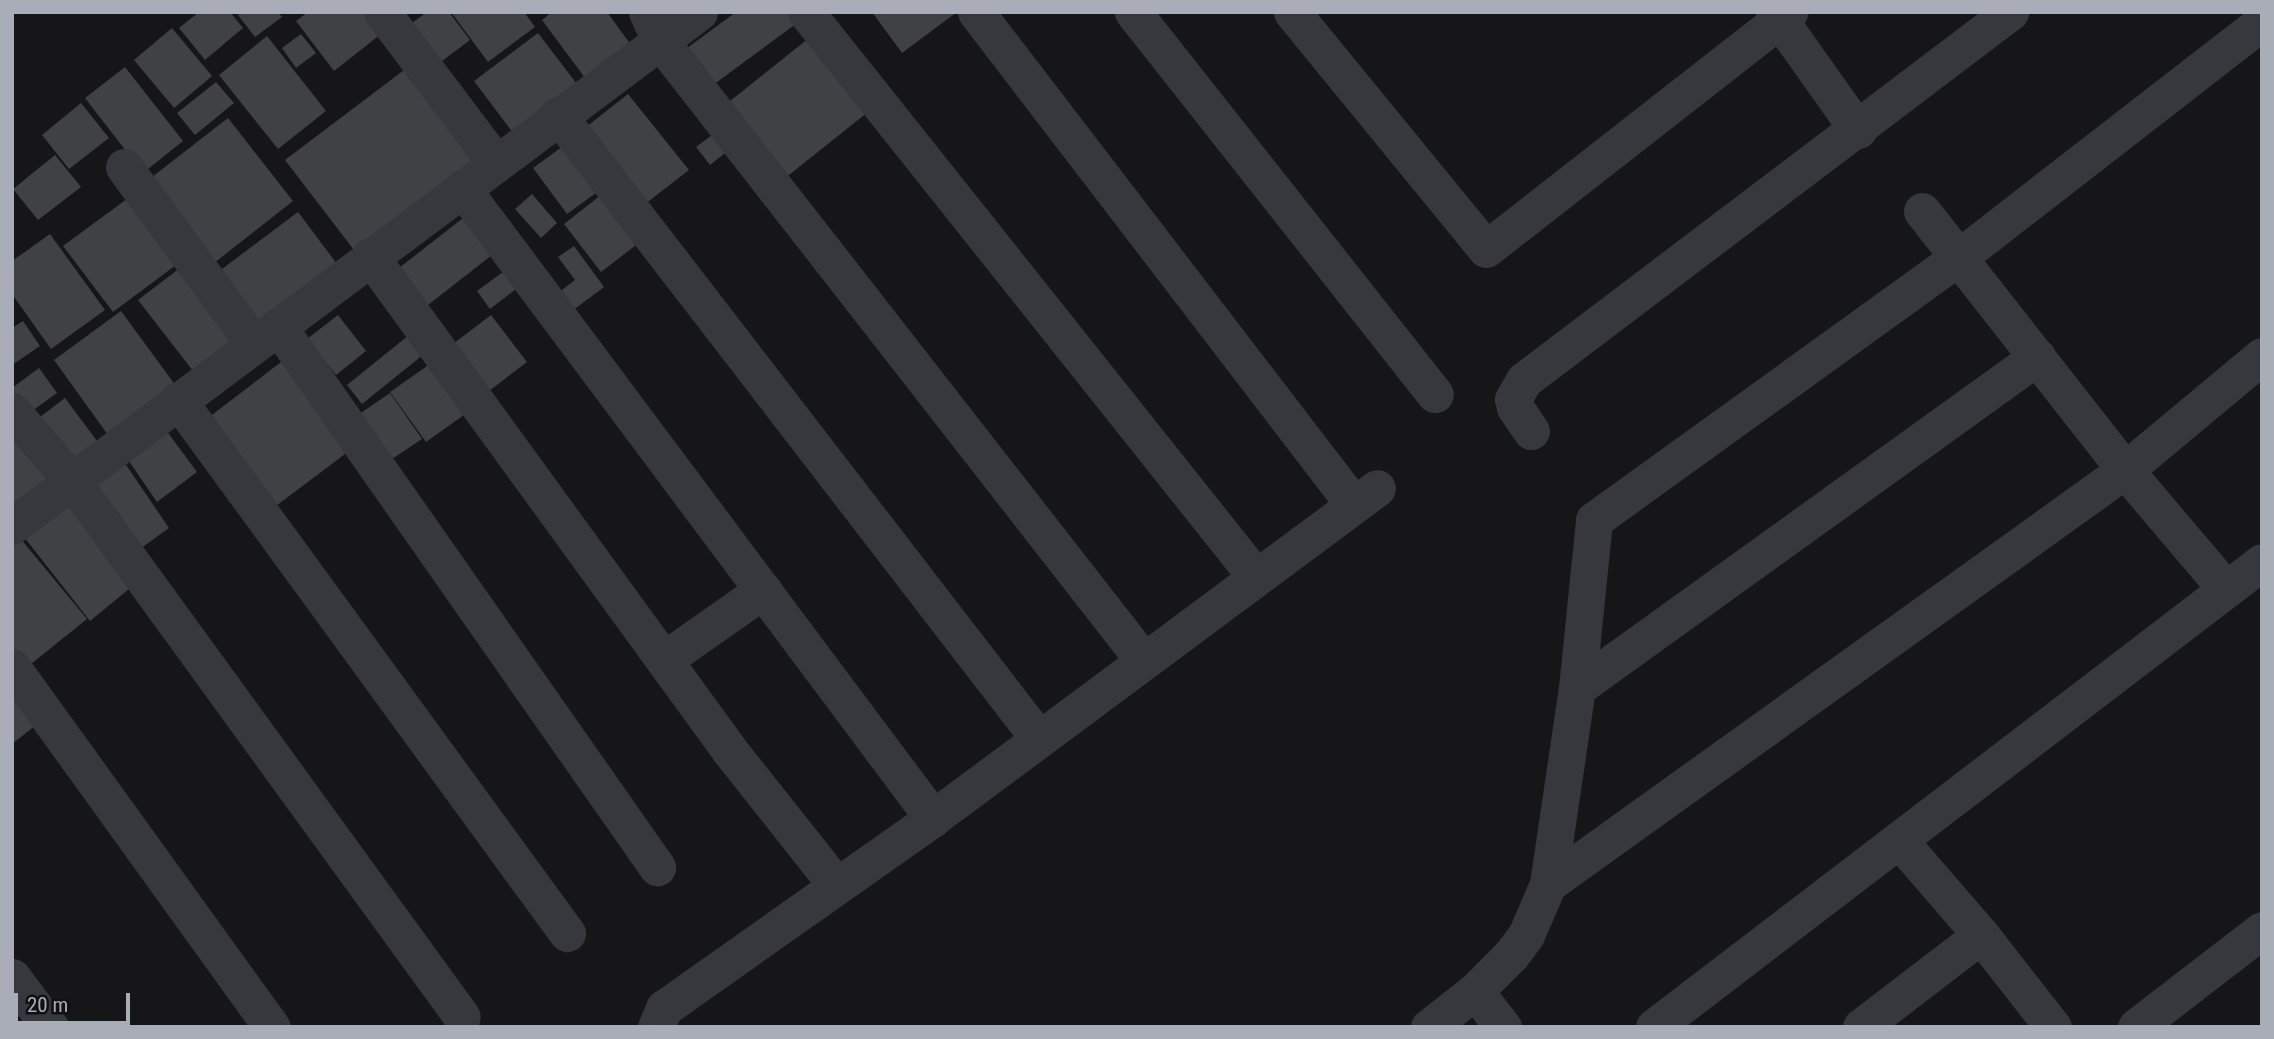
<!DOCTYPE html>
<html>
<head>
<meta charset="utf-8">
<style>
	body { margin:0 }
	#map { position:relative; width:2274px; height:1039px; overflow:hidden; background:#161618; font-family:"Roboto Condensed",sans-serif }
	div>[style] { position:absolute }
	.building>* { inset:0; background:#404145 }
	.street>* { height:37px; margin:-18.5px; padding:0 18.5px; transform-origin:18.5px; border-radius:18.5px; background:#37383d }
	span { translate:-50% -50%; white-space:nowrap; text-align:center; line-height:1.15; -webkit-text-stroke:6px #111113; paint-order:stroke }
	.frame { position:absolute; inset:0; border:14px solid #a8adb8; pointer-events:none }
	.scale { position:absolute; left:14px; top:993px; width:116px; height:32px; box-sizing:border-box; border:4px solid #a8adb8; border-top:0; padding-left:9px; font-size:21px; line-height:24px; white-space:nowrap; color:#a8adb8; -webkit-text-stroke:5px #111113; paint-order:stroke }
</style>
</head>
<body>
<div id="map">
	<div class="building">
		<i style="clip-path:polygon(199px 12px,230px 12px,243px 28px,205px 60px,179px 28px)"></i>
		<i style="clip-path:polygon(241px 12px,278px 12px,282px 17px,255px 37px,238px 15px)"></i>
		<i style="clip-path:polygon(308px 12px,364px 12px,381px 34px,334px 71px,296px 21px)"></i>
		<i style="clip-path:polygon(427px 12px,449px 12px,470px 40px,430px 70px,412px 23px)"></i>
		<i style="clip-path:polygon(451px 12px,524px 12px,535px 27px,488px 62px)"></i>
		<i style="clip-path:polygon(552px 12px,607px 12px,634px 49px,588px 82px,542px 20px)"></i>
		<i style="clip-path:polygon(736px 12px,799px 12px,804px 18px,706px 90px,679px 54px)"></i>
		<i style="clip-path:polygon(872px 12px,957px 12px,902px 53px)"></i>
		<i style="clip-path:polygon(172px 28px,212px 76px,174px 108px,134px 60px)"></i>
		<i style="clip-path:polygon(538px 33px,577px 84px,513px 133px,474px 81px)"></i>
		<i style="clip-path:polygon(301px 34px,316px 53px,296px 68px,282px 48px)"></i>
		<i style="clip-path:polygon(267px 36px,326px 111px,278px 149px,219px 75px)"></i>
		<i style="clip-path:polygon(809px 38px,868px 112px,779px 183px,720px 109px)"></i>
		<i style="clip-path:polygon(125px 67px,183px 141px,143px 173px,85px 98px)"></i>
		<i style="clip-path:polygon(408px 67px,479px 161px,357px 254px,285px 160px)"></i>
		<i style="clip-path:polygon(216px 82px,234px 103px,195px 135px,177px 113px)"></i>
		<i style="clip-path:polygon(628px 94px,689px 170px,636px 211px,576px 135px)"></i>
		<i style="clip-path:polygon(81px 103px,109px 138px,69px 169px,42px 135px)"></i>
		<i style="clip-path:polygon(228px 118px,293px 201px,209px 267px,143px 184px)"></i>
		<i style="clip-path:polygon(723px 127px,735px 145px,710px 165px,696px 147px)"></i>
		<i style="clip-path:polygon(566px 144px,600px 190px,567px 214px,533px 168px)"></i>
		<i style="clip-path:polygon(55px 155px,81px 187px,38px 220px,13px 189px)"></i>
		<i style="clip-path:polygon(606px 191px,644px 239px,601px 272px,564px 224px)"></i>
		<i style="clip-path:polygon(135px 193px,184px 259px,113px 312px,63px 246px)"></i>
		<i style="clip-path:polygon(532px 194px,557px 223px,541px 238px,515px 209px)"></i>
		<i style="clip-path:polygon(472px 211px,501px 248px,419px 312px,390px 275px)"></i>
		<i style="clip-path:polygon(298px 212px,343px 272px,259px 335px,214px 275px)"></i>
		<i style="clip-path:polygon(50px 234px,105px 310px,51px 349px,12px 294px,12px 261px)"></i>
		<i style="clip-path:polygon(574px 246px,604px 287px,568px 314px,554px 296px,575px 280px,558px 257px)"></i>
		<i style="clip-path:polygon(180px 268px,239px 344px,197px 376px,138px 300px)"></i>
		<i style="clip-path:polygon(503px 272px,516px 289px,490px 309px,477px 291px)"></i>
		<i style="clip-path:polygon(121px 311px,176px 386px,108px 435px,54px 360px)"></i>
		<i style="clip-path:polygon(338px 315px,366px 351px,336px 375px,307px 339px)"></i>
		<i style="clip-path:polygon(491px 315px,527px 362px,489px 391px,453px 344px)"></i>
		<i style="clip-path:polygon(23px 321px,40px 346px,12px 365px,12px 328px)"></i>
		<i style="clip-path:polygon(409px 335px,424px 354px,362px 404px,347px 385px)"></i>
		<i style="clip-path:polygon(440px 357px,475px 407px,426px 442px,390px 392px)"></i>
		<i style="clip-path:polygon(281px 362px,349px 451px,272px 509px,204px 421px)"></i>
		<i style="clip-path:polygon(39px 368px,57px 393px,25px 416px,12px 399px,12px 388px)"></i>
		<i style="clip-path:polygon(390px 393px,422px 439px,383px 465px,352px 419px)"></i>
		<i style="clip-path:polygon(65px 398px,97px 441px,63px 467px,32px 423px)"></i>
		<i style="clip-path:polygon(160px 422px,197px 472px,157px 502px,122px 451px)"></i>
		<i style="clip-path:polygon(12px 423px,54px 479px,12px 510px)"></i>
		<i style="clip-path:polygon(118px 453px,169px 528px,130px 556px,77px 483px)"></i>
		<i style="clip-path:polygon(75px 497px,140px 580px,90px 621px,24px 537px)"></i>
		<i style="clip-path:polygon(20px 538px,87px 619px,26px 668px,12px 651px,12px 544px)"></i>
		<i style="clip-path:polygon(12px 677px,45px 718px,12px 744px)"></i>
	</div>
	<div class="street">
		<i style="left:382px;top:12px;width:189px;rotate:52.9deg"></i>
		<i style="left:647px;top:12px;width:33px;rotate:65deg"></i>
		<i style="left:661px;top:42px;width:785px;rotate:52.04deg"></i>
		<i style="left:806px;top:12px;width:722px;rotate:51.46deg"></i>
		<i style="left:976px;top:12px;width:621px;rotate:52.52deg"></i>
		<i style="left:1133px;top:12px;width:487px;rotate:51.7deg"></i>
		<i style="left:1292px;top:12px;width:306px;rotate:50.7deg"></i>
		<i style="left:1486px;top:249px;width:385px;rotate:-38deg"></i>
		<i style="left:1774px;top:12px;width:145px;rotate:54.6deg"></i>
		<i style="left:558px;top:115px;width:788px;rotate:52.37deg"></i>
		<i style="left:124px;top:167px;width:220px;rotate:53.7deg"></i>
		<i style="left:462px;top:188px;width:787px;rotate:53.22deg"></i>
		<i style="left:1922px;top:211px;width:329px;rotate:51.9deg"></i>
		<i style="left:2125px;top:470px;width:156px;rotate:49.7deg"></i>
		<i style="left:370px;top:256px;width:612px;rotate:53.97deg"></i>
		<i style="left:730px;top:751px;width:172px;rotate:51.6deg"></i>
		<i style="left:278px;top:326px;width:661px;rotate:54.99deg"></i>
		<i style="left:178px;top:400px;width:660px;rotate:53.88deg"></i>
		<i style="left:12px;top:411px;width:94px;rotate:49.3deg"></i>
		<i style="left:73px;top:482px;width:661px;rotate:53.98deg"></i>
		<i style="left:1531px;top:431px;width:29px;rotate:-124deg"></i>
		<i style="left:1515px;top:407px;width:8px;rotate:-104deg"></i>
		<i style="left:1513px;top:399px;width:22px;rotate:-60deg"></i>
		<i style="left:1524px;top:380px;width:610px;rotate:-37.13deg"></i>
		<i style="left:12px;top:526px;width:858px;rotate:-36.8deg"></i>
		<i style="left:665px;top:659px;width:120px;rotate:-35.1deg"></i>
		<i style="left:12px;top:667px;width:444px;rotate:54.2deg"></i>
		<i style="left:1577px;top:688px;width:567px;rotate:-35.74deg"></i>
		<i style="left:1899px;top:840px;width:125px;rotate:49.2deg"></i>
		<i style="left:1981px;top:935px;width:117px;rotate:52deg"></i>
		<i style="left:1548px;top:884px;width:710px;rotate:-35.66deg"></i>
		<i style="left:2125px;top:470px;width:178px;rotate:-39.8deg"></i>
		<i style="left:12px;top:977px;width:63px;rotate:52.8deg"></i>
		<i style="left:1475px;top:991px;width:46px;rotate:52.1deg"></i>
		<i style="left:656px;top:1027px;width:21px;rotate:-67deg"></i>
		<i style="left:664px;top:1008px;width:329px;rotate:-35.2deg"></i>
		<i style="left:933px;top:818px;width:553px;rotate:-36.62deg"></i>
		<i style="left:1429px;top:1027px;width:58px;rotate:-38deg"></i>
		<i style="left:1475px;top:991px;width:51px;rotate:-45deg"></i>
		<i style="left:1511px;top:955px;width:25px;rotate:-53deg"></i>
		<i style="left:1526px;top:935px;width:56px;rotate:-66.7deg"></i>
		<i style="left:1548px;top:884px;width:198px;rotate:-81.6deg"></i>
		<i style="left:1577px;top:688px;width:169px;rotate:-84.2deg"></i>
		<i style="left:1594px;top:520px;width:450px;rotate:-35.8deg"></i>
		<i style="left:1959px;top:257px;width:383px;rotate:-37.8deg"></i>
		<i style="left:1654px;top:1027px;width:765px;rotate:-37.41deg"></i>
		<i style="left:1861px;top:1027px;width:151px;rotate:-37.5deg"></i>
		<i style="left:2136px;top:1027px;width:159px;rotate:-37.6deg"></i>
	</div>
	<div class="frame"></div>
	<div class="scale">20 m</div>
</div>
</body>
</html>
